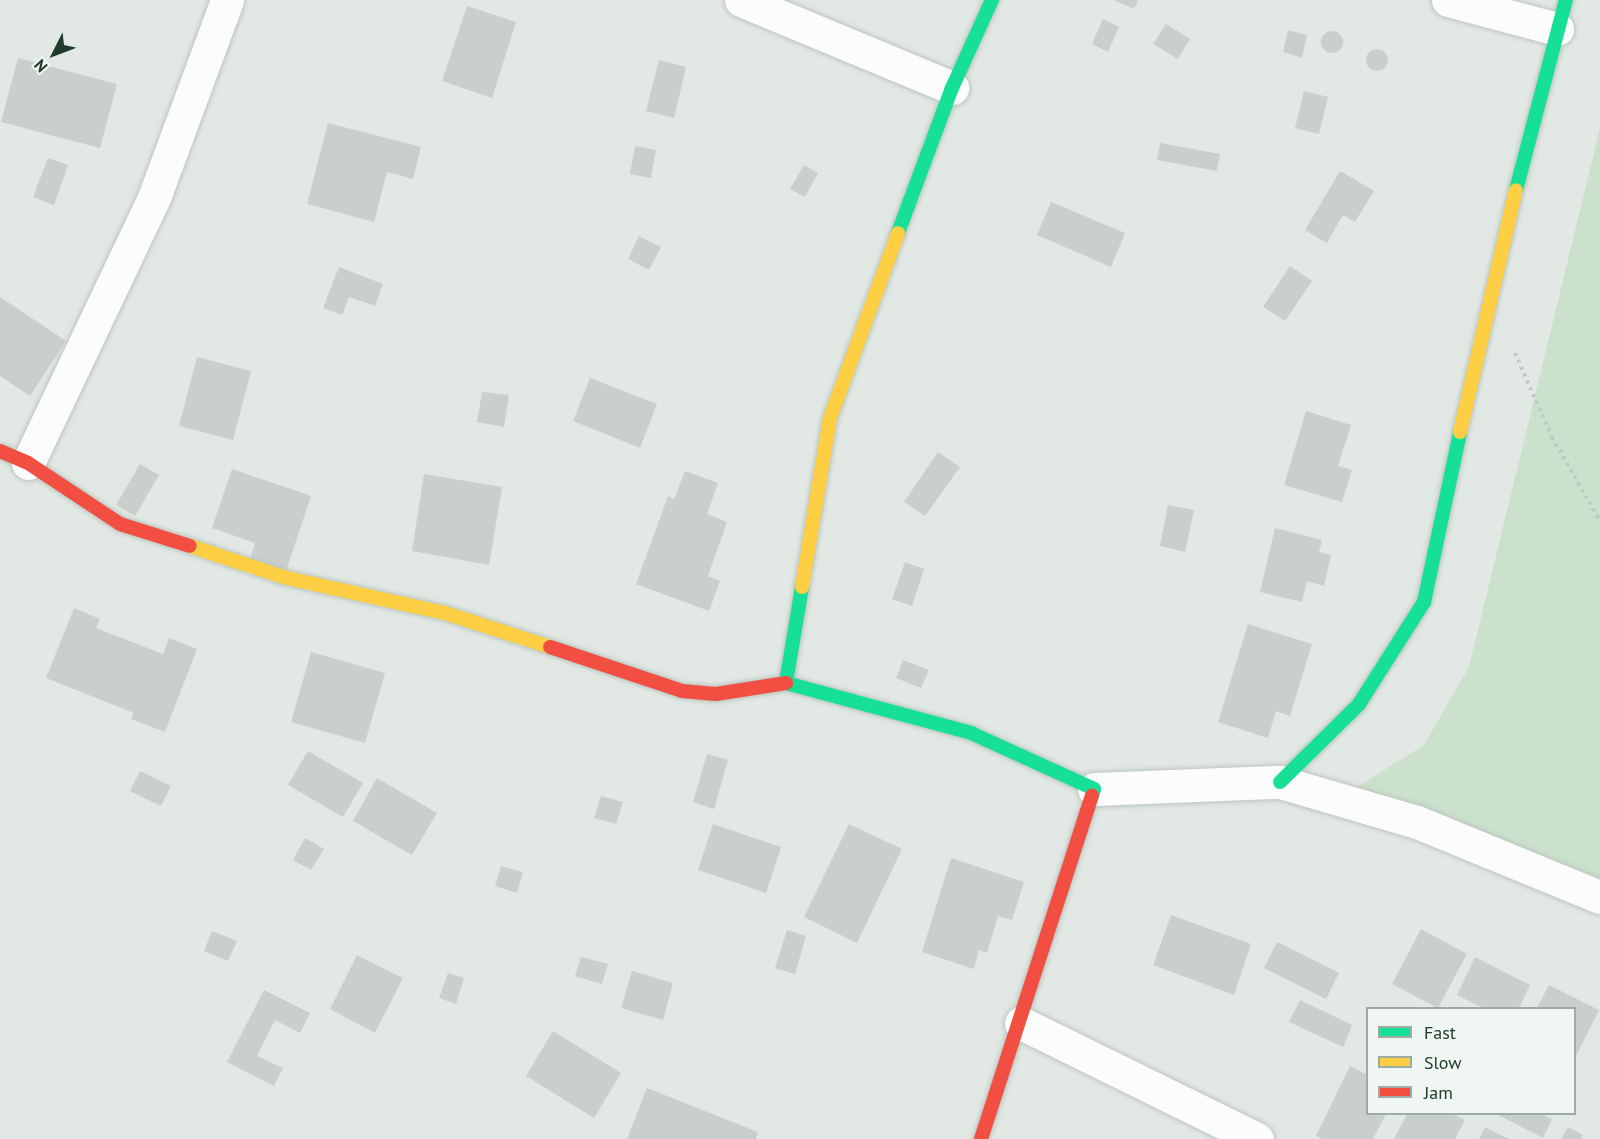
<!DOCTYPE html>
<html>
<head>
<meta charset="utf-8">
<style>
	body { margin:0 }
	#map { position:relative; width:1600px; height:1139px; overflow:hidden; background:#e2e8e4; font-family:"PT Sans",sans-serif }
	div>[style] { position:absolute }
	.green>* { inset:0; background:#cbe1cc }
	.building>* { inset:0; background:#c9cfcb }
	.round { border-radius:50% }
	.path>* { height:4px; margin-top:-2px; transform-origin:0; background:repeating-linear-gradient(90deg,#bfc8c3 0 3px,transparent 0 7.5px) }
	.roads { filter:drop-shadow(0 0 2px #bbc5bf) drop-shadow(0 0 2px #bbc5bf) }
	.street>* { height:33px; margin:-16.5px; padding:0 16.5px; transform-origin:16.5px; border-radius:16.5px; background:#fbfcfb }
	.fast>* { height:14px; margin:-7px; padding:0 7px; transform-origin:7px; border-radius:7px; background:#16e098 }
	.slow>* { height:14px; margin:-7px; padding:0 7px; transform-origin:7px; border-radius:7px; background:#ffcf43 }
	.jam>* { height:14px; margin:-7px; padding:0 7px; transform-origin:7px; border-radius:7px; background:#f24e42 }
	span { translate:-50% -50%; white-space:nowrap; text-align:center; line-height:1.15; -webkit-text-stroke:6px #f0f7f2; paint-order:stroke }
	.legend { position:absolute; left:1366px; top:1007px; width:210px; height:108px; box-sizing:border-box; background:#f0f7f2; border:2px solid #9daca3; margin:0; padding:8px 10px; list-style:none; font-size:18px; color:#203b2d }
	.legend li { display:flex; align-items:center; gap:12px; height:30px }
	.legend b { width:30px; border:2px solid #9daca3 }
	.north { position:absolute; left:24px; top:24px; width:60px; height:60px; -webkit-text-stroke:4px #f0f7f2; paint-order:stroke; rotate:228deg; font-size:16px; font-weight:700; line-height:24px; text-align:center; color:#203b2d }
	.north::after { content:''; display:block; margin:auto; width:21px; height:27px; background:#203b2d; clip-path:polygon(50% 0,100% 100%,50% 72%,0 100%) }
</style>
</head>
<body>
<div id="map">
	<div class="green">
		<i style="clip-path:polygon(1600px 128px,1600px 887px,1351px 791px,1424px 745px,1469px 667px)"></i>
	</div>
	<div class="building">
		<i style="clip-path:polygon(1114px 0,1138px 0,1134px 9px)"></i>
		<i style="clip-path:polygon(467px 6px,516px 22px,492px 98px,442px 81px)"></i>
		<i style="clip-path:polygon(1103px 19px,1119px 27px,1108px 52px,1092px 44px)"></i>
		<i style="clip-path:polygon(1166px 24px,1190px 39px,1178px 59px,1153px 44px)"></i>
		<i style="clip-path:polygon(1288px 30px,1307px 35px,1302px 58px,1283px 52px)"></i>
		<i class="round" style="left:1321px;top:31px;width:22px;height:22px"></i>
		<i class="round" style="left:1366px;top:49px;width:22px;height:22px"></i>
		<i style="clip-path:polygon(18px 58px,117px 84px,100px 148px,1px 122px)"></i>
		<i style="clip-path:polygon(659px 60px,686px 67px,674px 118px,646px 111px)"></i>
		<i style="clip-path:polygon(1304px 91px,1328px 97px,1319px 134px,1295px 128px)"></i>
		<i style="clip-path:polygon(328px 123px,421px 147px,413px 179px,387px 172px,374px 222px,307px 204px)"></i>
		<i style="clip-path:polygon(1160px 143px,1220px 154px,1217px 171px,1157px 160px)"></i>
		<i style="clip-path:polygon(635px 146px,656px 150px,651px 178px,630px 174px)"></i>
		<i style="clip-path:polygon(48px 158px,68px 165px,54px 205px,33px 197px)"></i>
		<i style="clip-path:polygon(804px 165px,818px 173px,805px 197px,790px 189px)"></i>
		<i style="clip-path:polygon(1340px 171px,1374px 191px,1355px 222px,1343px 215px,1327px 243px,1305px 230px)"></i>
		<i style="clip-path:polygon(1051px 202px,1125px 233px,1111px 267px,1037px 235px)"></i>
		<i style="clip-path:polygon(639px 236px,661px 247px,649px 270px,628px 259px)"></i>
		<i style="clip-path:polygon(1290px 266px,1312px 281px,1285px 321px,1263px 307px)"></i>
		<i style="clip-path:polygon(339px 267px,383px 284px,375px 306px,349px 297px,342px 315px,323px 308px)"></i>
		<i style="clip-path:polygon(0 297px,66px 341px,30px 396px,0 376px)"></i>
		<i style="clip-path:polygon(197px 357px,251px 371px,233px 440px,179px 426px)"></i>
		<i style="clip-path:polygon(590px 378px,657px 404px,640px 448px,573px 421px)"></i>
		<i style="clip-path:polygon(482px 392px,509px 395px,504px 427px,477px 422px)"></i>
		<i style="clip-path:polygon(1306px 411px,1351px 425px,1338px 466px,1352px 470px,1342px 502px,1284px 485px)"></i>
		<i style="clip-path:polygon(938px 452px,960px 467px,925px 516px,904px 502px)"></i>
		<i style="clip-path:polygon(140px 464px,159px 475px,135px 516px,116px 505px)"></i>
		<i style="clip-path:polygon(232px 469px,311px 496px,286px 571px,250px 559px,255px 543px,212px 528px)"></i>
		<i style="clip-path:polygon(685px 471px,718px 483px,707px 514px,727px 522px,708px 576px,720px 581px,709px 611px,636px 584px,668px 496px,674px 499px)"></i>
		<i style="clip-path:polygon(424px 474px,502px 487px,489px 565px,412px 551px)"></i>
		<i style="clip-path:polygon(1168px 505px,1194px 510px,1185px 552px,1160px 546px)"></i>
		<i style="clip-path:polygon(1275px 528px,1322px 540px,1319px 552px,1331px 555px,1324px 586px,1307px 581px,1302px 602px,1260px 592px)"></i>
		<i style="clip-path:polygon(905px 562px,924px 569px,912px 606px,892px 599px)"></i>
		<i style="clip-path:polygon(74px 608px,100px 619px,96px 628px,163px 654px,169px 638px,197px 649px,165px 732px,131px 719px,134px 713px,46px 678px)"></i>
		<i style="clip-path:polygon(1248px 624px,1312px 644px,1290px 716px,1276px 711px,1268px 738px,1218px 722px)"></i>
		<i style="clip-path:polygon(311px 652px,385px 673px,365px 743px,291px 722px)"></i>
		<i style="clip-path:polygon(903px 660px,929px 670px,921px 688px,896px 678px)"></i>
		<i style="clip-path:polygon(308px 751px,363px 783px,343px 817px,288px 785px)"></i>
		<i style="clip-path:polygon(707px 754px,728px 760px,714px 809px,693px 802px)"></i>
		<i style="clip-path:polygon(140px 771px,171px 786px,161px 806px,130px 791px)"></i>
		<i style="clip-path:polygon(377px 778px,437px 813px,412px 855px,353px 821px)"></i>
		<i style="clip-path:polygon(601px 796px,623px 802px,616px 824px,594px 818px)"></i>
		<i style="clip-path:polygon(713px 824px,781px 847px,766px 893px,698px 870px)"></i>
		<i style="clip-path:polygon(849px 824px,902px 849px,857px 943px,804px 917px)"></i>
		<i style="clip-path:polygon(305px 838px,324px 849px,311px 870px,293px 860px)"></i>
		<i style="clip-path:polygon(951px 858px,1024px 882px,1012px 920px,998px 916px,987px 953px,979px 950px,974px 969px,922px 952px)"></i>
		<i style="clip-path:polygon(501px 866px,523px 872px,517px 893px,495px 886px)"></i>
		<i style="clip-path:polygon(1171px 915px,1251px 944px,1234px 995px,1153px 965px)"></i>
		<i style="clip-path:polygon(1421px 929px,1467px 954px,1438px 1008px,1392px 984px)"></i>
		<i style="clip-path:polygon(787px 930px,806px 936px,795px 974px,775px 968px)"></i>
		<i style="clip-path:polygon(212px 931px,237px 941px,228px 961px,204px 951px)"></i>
		<i style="clip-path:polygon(1277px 942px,1339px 973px,1326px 999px,1264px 968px)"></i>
		<i style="clip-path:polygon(357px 955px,403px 978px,375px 1033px,330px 1009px)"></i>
		<i style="clip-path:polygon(581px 957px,608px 964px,602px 984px,575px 976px)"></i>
		<i style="clip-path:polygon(1475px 957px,1530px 985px,1519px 1008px,1483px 1008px,1457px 995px)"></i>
		<i style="clip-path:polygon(632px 971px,673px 983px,663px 1020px,621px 1008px)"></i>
		<i style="clip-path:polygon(448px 973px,464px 978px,456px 1004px,439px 998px)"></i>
		<i style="clip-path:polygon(1549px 985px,1599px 1010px,1574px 1060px,1574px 1008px,1537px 1008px)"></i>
		<i style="clip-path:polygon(264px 990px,310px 1013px,300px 1033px,275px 1020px,257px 1056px,283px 1068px,274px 1086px,227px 1062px)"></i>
		<i style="clip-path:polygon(1300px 1000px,1352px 1025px,1343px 1047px,1289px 1022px)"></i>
		<i style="clip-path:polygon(553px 1031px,621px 1073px,594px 1118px,526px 1076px)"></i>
		<i style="clip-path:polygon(1350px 1066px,1368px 1075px,1368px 1114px,1386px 1114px,1373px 1139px,1322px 1139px,1316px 1136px)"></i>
		<i style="clip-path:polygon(647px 1088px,758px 1132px,756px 1139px,627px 1139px)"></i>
		<i style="clip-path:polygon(1407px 1114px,1453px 1114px,1465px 1120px,1455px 1139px,1394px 1139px)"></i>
		<i style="clip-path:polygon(1496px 1114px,1542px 1114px,1552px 1119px,1543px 1138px)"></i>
		<i style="clip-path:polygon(1485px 1127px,1509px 1139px,1479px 1139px)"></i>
		<i style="clip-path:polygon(1568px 1127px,1583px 1135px,1581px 1139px,1561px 1139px)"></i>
	</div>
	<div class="path">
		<i style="left:1515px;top:353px;width:92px;rotate:66.2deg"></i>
		<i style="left:1552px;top:437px;width:97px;rotate:60.3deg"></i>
	</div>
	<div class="roads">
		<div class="street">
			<i style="left:741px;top:0;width:229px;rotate:22.6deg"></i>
			<i style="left:1448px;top:0;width:113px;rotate:14.9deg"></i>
			<i style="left:28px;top:463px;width:297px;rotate:-64.6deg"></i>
			<i style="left:155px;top:195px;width:208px;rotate:-69.7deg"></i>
			<i style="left:1094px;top:789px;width:186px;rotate:-2.2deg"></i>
			<i style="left:1280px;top:782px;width:143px;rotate:16.3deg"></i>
			<i style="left:1417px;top:822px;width:198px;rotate:22.3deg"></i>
			<i style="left:1021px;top:1023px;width:263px;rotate:26.2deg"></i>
		</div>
		<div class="fast">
			<i style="left:1516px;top:190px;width:196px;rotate:-75.3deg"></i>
			<i style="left:898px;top:233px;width:155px;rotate:-69.6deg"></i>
			<i style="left:952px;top:88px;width:97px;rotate:-65.6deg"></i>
			<i style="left:802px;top:587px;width:97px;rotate:99.5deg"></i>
			<i style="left:786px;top:683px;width:192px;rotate:15.1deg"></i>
			<i style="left:971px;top:733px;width:135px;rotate:24.5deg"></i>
			<i style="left:1094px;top:789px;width:7px;rotate:106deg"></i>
			<i style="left:1280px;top:782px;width:111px;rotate:-44.6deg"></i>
			<i style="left:1359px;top:704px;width:121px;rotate:-57.5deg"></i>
			<i style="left:1424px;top:602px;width:174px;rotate:-78deg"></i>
		</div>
		<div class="slow">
			<i style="left:1460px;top:432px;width:248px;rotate:-77deg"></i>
			<i style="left:190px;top:546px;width:102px;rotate:18.3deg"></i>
			<i style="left:287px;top:578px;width:162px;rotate:12.5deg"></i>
			<i style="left:445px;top:613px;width:110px;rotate:17.9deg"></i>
			<i style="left:802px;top:587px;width:171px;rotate:-80.6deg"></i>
			<i style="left:830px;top:418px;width:197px;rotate:-69.8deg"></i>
		</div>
		<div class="jam">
			<i style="left:0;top:451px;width:30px;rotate:23deg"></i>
			<i style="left:28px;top:463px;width:110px;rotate:33.5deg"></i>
			<i style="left:120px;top:524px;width:73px;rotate:17.4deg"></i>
			<i style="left:550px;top:647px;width:139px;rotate:18.4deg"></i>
			<i style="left:682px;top:691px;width:34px;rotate:5deg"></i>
			<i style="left:716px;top:694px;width:71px;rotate:-8.9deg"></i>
			<i style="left:981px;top:1139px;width:361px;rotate:-72.1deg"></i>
		</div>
	</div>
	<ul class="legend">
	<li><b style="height:8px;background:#16e098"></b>Fast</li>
	<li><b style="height:8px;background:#ffcf43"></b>Slow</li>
	<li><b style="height:8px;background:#f24e42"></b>Jam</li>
	</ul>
	<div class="north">N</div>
</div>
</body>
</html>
